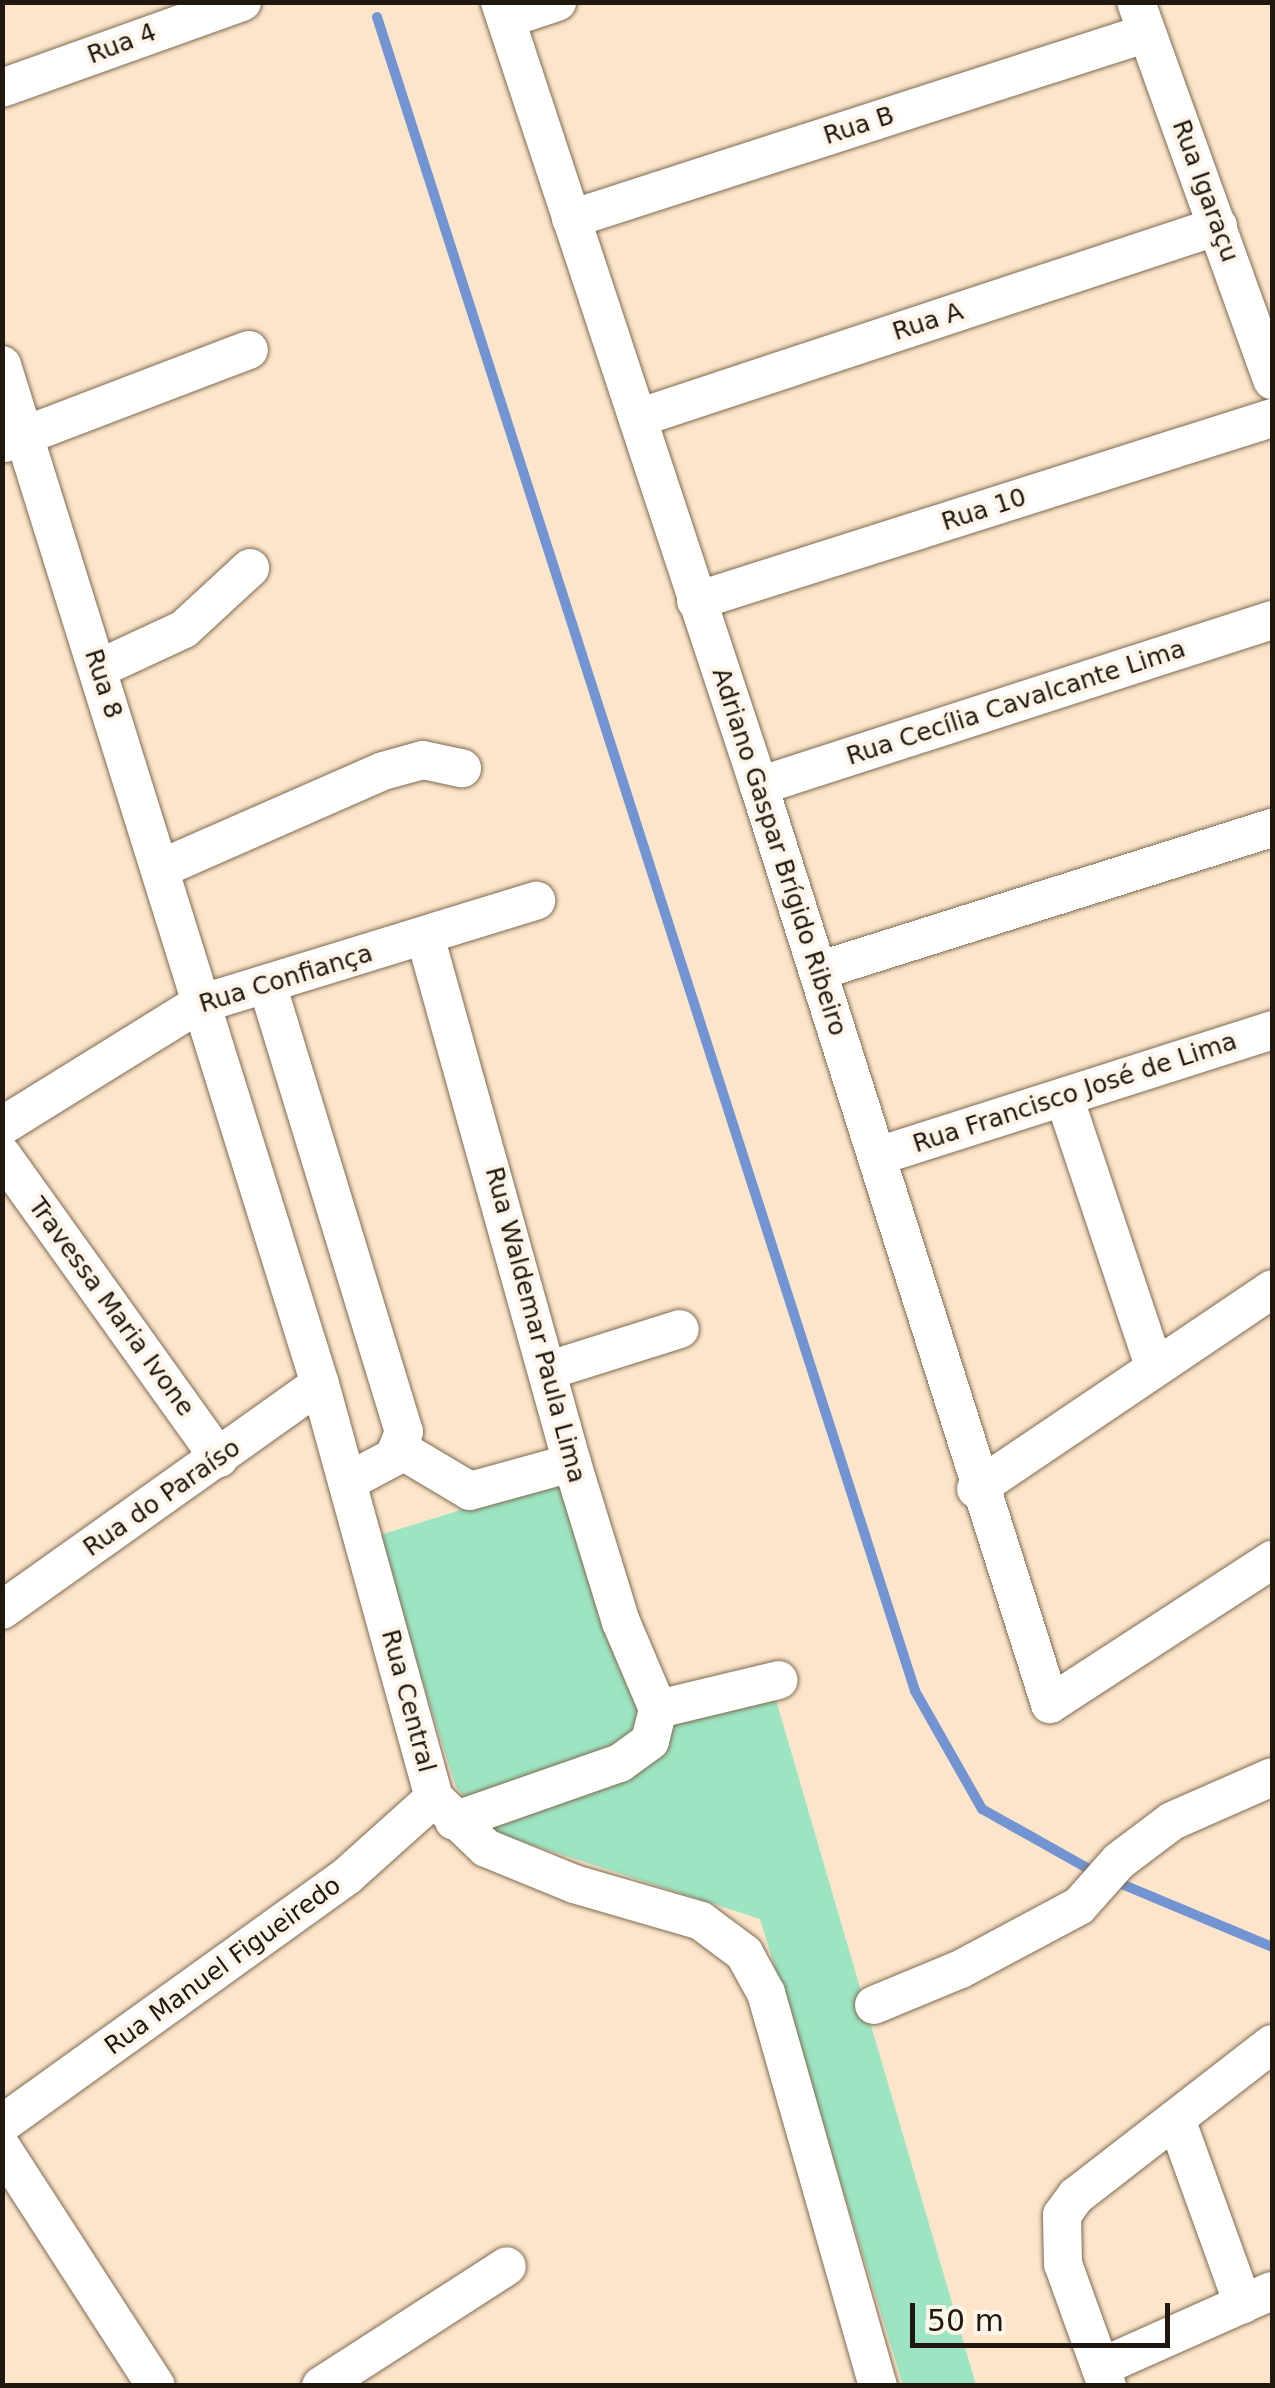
<!DOCTYPE html>
<html>
<head>
<meta charset="utf-8">
<style>
	body { margin:0 }
	#map { position:relative; width:1275px; height:2388px; overflow:hidden; background:#fce5ca; font-family:"DejaVu Sans",sans-serif }
	div>[style] { position:absolute }
	.green>* { inset:0; background:#9de5c2 }
	.stream>* { height:10px; margin:-5px; padding:0 5px; transform-origin:5px; border-radius:5px; background:#7294d2 }
	.roads { filter:drop-shadow(0 0 2px #7e6a52) drop-shadow(0 0 2px #7e6a52) }
	.minor>* { height:38px; margin:-19px; padding:0 19px; transform-origin:19px; border-radius:19px; background:#fff }
	span { translate:-50% -50%; white-space:nowrap; text-align:center; line-height:1.15; -webkit-text-stroke:8px #fef5ea; paint-order:stroke }
	.street-label { font-size:25px; color:#20180f }
	.frame { position:absolute; inset:0; border:5px solid #20180f; pointer-events:none }
	.scale { position:absolute; left:910px; top:2303px; width:260px; height:45px; box-sizing:border-box; border:5px solid #20180f; border-top:0; padding-left:12px; font-size:30px; line-height:35px; white-space:nowrap; color:#20180f; -webkit-text-stroke:8px #fef5ea; paint-order:stroke }
</style>
</head>
<body>
<div id="map">
	<div class="green">
		<i style="clip-path:polygon(567px 1477px,646px 1727px,776px 1700px,976px 2385px,903px 2385px,760px 1919px,496px 1833px,456px 1787px,377px 1536px)"></i>
	</div>
	<div class="stream">
		<i style="left:377px;top:17px;width:1758px;rotate:72.18deg"></i>
		<i style="left:915px;top:1691px;width:136px;rotate:60.4deg"></i>
		<i style="left:982px;top:1809px;width:131px;rotate:29.3deg"></i>
		<i style="left:1112px;top:1880px;width:173px;rotate:22.7deg"></i>
	</div>
	<div class="roads">
		<div class="minor">
			<i style="left:500px;top:2px;width:826px;rotate:71.72deg"></i>
			<i style="left:759px;top:786px;width:963px;rotate:72.41deg"></i>
			<i style="left:1050px;top:1704px;width:265px;rotate:-33deg"></i>
			<i style="left:1136px;top:2px;width:402px;rotate:70.2deg"></i>
			<i style="left:506px;top:19px;width:54px;rotate:-18.4deg"></i>
			<i style="left:2px;top:88px;width:255px;rotate:-19.7deg"></i>
			<i style="left:571px;top:219px;width:605px;rotate:-17.9deg"></i>
			<i style="left:2px;top:365px;width:1067px;rotate:72.67deg"></i>
			<i style="left:320px;top:1384px;width:429px;rotate:74.6deg"></i>
			<i style="left:434px;top:1798px;width:72px;rotate:43.9deg"></i>
			<i style="left:486px;top:1848px;width:95px;rotate:22.2deg"></i>
			<i style="left:574px;top:1884px;width:132px;rotate:16.2deg"></i>
			<i style="left:701px;top:1921px;width:54px;rotate:36.7deg"></i>
			<i style="left:744px;top:1953px;width:46px;rotate:61.2deg"></i>
			<i style="left:766px;top:1993px;width:409px;rotate:74.1deg"></i>
			<i style="left:638px;top:418px;width:611px;rotate:-18.32deg"></i>
			<i style="left:5px;top:443px;width:261px;rotate:-20.9deg"></i>
			<i style="left:696px;top:601px;width:604px;rotate:-17.63deg"></i>
			<i style="left:98px;top:669px;width:95px;rotate:-24.9deg"></i>
			<i style="left:184px;top:629px;width:90px;rotate:-42.7deg"></i>
			<i style="left:759px;top:786px;width:539px;rotate:-17.93deg"></i>
			<i style="left:162px;top:868px;width:241px;rotate:-23.7deg"></i>
			<i style="left:383px;top:771px;width:41px;rotate:-15.4deg"></i>
			<i style="left:423px;top:760px;width:40px;rotate:12deg"></i>
			<i style="left:425px;top:936px;width:547px;rotate:74.41deg"></i>
			<i style="left:572px;top:1463px;width:166px;rotate:72.9deg"></i>
			<i style="left:621px;top:1622px;width:95px;rotate:67deg"></i>
			<i style="left:818px;top:971px;width:476px;rotate:-17.5deg"></i>
			<i style="left:267px;top:984px;width:468px;rotate:73deg"></i>
			<i style="left:404px;top:1432px;width:27px;rotate:112deg"></i>
			<i style="left:394px;top:1457px;width:53px;rotate:152deg"></i>
			<i style="left:1064px;top:1097px;width:284px;rotate:71.5deg"></i>
			<i style="left:2px;top:1126px;width:229px;rotate:-31.8deg"></i>
			<i style="left:197px;top:1005px;width:355px;rotate:-17.1deg"></i>
			<i style="left:2px;top:1155px;width:373px;rotate:54.4deg"></i>
			<i style="left:878px;top:1156px;width:414px;rotate:-17.7deg"></i>
			<i style="left:550px;top:1370px;width:136px;rotate:-17.5deg"></i>
			<i style="left:401px;top:1450px;width:80px;rotate:30.7deg"></i>
			<i style="left:470px;top:1491px;width:106px;rotate:-15.4deg"></i>
			<i style="left:976px;top:1489px;width:357px;rotate:-34deg"></i>
			<i style="left:2px;top:1610px;width:390px;rotate:-35.4deg"></i>
			<i style="left:454px;top:1821px;width:176px;rotate:-19.3deg"></i>
			<i style="left:620px;top:1763px;width:37px;rotate:-36deg"></i>
			<i style="left:650px;top:1741px;width:33px;rotate:-76deg"></i>
			<i style="left:658px;top:1709px;width:124px;rotate:-13.5deg"></i>
			<i style="left:874px;top:2005px;width:94px;rotate:-22.5deg"></i>
			<i style="left:961px;top:1969px;width:134px;rotate:-28.1deg"></i>
			<i style="left:1079px;top:1906px;width:60px;rotate:-48.4deg"></i>
			<i style="left:1119px;top:1861px;width:66px;rotate:-37deg"></i>
			<i style="left:1172px;top:1821px;width:109px;rotate:-23.7deg"></i>
			<i style="left:1176px;top:2119px;width:197px;rotate:70.1deg"></i>
			<i style="left:2px;top:2124px;width:425px;rotate:-35.7deg"></i>
			<i style="left:347px;top:1876px;width:117px;rotate:-41.9deg"></i>
			<i style="left:2px;top:2148px;width:283px;rotate:57.1deg"></i>
			<i style="left:1101px;top:2367px;width:187px;rotate:-24deg"></i>
			<i style="left:321px;top:2386px;width:221px;rotate:-32.8deg"></i>
			<i style="left:1107px;top:2386px;width:130px;rotate:-109.8deg"></i>
			<i style="left:1063px;top:2264px;width:49px;rotate:-91.2deg"></i>
			<i style="left:1062px;top:2215px;width:24px;rotate:-54deg"></i>
			<i style="left:1076px;top:2196px;width:248px;rotate:-37.8deg"></i>
		</div>
	</div>
	<div class="street-label">
		<span style="left:122px;top:44px;rotate:-21deg">Rua 4</span>
		<span style="left:859px;top:126px;rotate:-18deg">Rua B</span>
		<span style="left:1205px;top:191px;rotate:70deg">Rua Igaraçu</span>
		<span style="left:928px;top:322px;rotate:-18deg">Rua A</span>
		<span style="left:984px;top:510px;rotate:-18deg">Rua 10</span>
		<span style="left:103px;top:684px;rotate:72deg">Rua 8</span>
		<span style="left:1016px;top:703px;rotate:-18deg">Rua Cecília Cavalcante Lima</span>
		<span style="left:779px;top:852px;rotate:72deg">Adriano Gaspar Brígido Ribeiro</span>
		<span style="left:286px;top:979px;rotate:-17deg">Rua Confiança</span>
		<span style="left:1075px;top:1093px;rotate:-18deg">Rua Francisco José de Lima</span>
		<span style="left:111px;top:1307px;rotate:54deg">Travessa Maria Ivone</span>
		<span style="left:535px;top:1325px;rotate:75deg">Rua Waldemar Paula Lima</span>
		<span style="left:162px;top:1498px;rotate:-35deg">Rua do Paraíso</span>
		<span style="left:408px;top:1701px;rotate:75deg">Rua Central</span>
		<span style="left:223px;top:1966px;rotate:-36deg">Rua Manuel Figueiredo</span>
	</div>
	<div class="frame"></div>
	<div class="scale">50 m</div>
</div>
</body>
</html>
